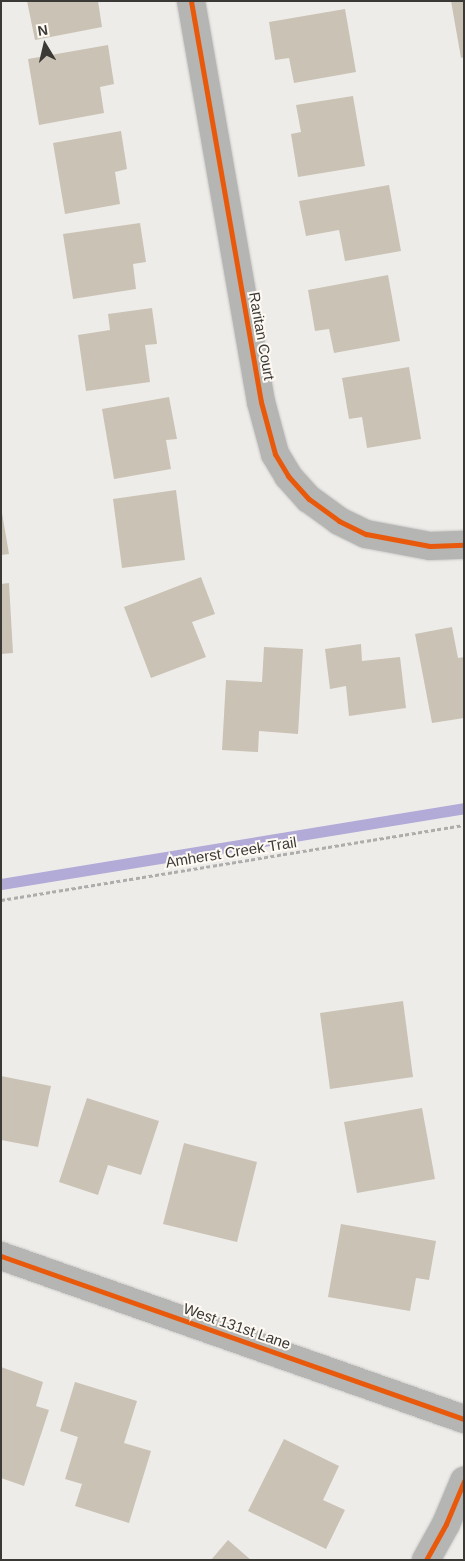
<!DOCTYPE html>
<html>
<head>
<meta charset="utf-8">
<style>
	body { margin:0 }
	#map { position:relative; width:465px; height:1561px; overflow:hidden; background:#eeece9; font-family:Arial,sans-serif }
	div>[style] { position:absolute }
	.stream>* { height:11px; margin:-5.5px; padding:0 5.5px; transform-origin:5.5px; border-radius:5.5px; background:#b2aad7 }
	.building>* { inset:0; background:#cac2b4 }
	.path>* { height:3px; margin-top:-1.5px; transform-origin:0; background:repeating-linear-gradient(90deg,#aeadac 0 4px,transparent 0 6.5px) }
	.roads { filter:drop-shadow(0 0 1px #c9c8c6) drop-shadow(0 0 1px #c9c8c6) }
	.minor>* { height:28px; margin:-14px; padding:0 14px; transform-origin:14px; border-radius:14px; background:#b5b5b3 }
	.cycleway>* { height:5px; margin:-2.5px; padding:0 2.5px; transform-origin:2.5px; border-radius:2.5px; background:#e8590c }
	span { translate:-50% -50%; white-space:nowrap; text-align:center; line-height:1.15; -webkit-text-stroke:4px #fefaf3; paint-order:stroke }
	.street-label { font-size:15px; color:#3b3936 }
	.frame { position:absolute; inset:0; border:2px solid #3b3936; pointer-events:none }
	.north { position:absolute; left:20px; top:20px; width:50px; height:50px; -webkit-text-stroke:4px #fefaf3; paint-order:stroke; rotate:351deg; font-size:14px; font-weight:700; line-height:20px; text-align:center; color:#3b3936 }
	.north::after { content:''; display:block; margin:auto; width:18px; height:22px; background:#3b3936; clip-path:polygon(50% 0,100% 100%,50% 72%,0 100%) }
</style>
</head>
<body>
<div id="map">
	<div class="stream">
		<i style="left:1px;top:884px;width:469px;rotate:-9.3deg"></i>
	</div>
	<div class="building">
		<i style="clip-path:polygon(27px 1px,98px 1px,102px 27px,35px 40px)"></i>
		<i style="clip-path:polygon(451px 1px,464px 1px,464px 57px,461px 58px)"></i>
		<i style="clip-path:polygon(345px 9px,356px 72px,294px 83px,289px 58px,275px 60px,269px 22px)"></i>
		<i style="clip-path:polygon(108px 45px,114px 84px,100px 87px,104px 113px,39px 125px,28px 59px)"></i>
		<i style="clip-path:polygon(353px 96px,365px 166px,298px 177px,291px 134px,301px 132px,296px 105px)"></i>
		<i style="clip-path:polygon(121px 131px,127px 169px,115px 172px,120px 204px,65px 214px,53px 143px)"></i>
		<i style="clip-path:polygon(389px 185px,401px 251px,345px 261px,339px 230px,306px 236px,299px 201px)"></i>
		<i style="clip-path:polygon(140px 223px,146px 262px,133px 264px,136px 289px,73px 299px,63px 234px)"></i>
		<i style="clip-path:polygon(388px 275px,400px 341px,334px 353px,329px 329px,315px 331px,308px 290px)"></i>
		<i style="clip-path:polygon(152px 308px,157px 344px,145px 345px,150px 382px,86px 391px,78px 335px,110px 330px,108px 314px)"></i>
		<i style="clip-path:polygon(409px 367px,421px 439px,367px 448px,362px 417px,349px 419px,342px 378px)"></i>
		<i style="clip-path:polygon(169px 397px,177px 439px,166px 440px,171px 469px,114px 479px,102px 409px)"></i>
		<i style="clip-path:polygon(176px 490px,185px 560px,122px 568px,113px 499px)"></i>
		<i style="clip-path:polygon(1px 507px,9px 554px,1px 555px)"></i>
		<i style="clip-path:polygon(201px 577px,215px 614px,192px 622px,206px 657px,151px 678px,124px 607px)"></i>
		<i style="clip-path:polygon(9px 583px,13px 653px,1px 654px,1px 584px)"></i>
		<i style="clip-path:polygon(452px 627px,458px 658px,464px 657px,464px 718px,432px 723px,415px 634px)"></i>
		<i style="clip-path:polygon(361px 644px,362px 661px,400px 657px,406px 708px,349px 716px,346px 686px,330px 689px,325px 649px)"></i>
		<i style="clip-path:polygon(264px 647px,303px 649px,298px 734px,259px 731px,258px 752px,222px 750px,226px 680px,262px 682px)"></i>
		<i style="clip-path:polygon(403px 1001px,413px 1077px,330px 1089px,320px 1013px)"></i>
		<i style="clip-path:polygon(1px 1076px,51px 1086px,38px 1147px,1px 1140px)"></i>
		<i style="clip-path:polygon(87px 1098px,159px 1121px,141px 1175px,108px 1165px,98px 1195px,59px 1182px)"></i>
		<i style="clip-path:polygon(422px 1108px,435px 1179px,357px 1193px,344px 1122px)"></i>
		<i style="clip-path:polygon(184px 1143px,257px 1162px,237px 1242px,163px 1224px)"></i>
		<i style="clip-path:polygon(341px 1224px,436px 1241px,429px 1280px,416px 1278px,410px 1311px,328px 1297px)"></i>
		<i style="clip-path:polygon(1px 1367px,43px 1382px,36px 1406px,49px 1410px,24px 1486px,1px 1478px)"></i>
		<i style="clip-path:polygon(75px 1382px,137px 1401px,124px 1443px,151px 1451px,129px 1523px,75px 1506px,82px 1484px,65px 1479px,78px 1437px,60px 1431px)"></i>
		<i style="clip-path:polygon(284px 1439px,339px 1466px,323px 1500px,345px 1510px,326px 1549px,248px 1511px)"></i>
		<i style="clip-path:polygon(228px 1540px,251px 1560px,211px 1560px)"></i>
	</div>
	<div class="path">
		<i style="left:1px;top:900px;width:469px;rotate:-9.2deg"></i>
	</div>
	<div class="roads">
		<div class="minor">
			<i style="left:191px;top:1px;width:407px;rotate:80.1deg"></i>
			<i style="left:261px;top:402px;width:54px;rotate:74.9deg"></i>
			<i style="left:275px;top:454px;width:26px;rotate:59deg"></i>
			<i style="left:288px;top:476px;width:31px;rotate:48deg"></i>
			<i style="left:309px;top:499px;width:37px;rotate:36deg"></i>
			<i style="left:339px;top:521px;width:30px;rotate:26deg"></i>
			<i style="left:366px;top:534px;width:65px;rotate:10.6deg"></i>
			<i style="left:430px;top:546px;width:34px;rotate:-2deg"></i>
			<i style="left:1px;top:1256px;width:491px;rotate:19.4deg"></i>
			<i style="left:426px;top:1560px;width:41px;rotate:-60.9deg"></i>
			<i style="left:446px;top:1524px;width:47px;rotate:-67.3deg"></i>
		</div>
	</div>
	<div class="cycleway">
		<i style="left:191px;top:1px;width:407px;rotate:80.1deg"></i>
		<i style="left:261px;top:402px;width:54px;rotate:74.9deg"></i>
		<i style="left:275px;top:454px;width:26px;rotate:59deg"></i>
		<i style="left:288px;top:476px;width:31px;rotate:48deg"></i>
		<i style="left:309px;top:499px;width:37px;rotate:36deg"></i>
		<i style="left:339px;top:521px;width:30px;rotate:26deg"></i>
		<i style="left:366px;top:534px;width:65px;rotate:10.6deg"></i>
		<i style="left:430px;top:546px;width:34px;rotate:-2deg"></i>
		<i style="left:1px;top:1256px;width:491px;rotate:19.4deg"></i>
		<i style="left:426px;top:1560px;width:41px;rotate:-60.9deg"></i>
		<i style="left:446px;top:1524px;width:47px;rotate:-67.3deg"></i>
	</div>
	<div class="street-label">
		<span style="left:262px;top:336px;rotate:80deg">Raritan Court</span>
		<span style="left:231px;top:852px;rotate:-9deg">Amherst Creek Trail</span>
		<span style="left:237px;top:1326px;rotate:19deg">West 131st Lane</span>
	</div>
	<div class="frame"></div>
	<div class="north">N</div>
</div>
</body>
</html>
